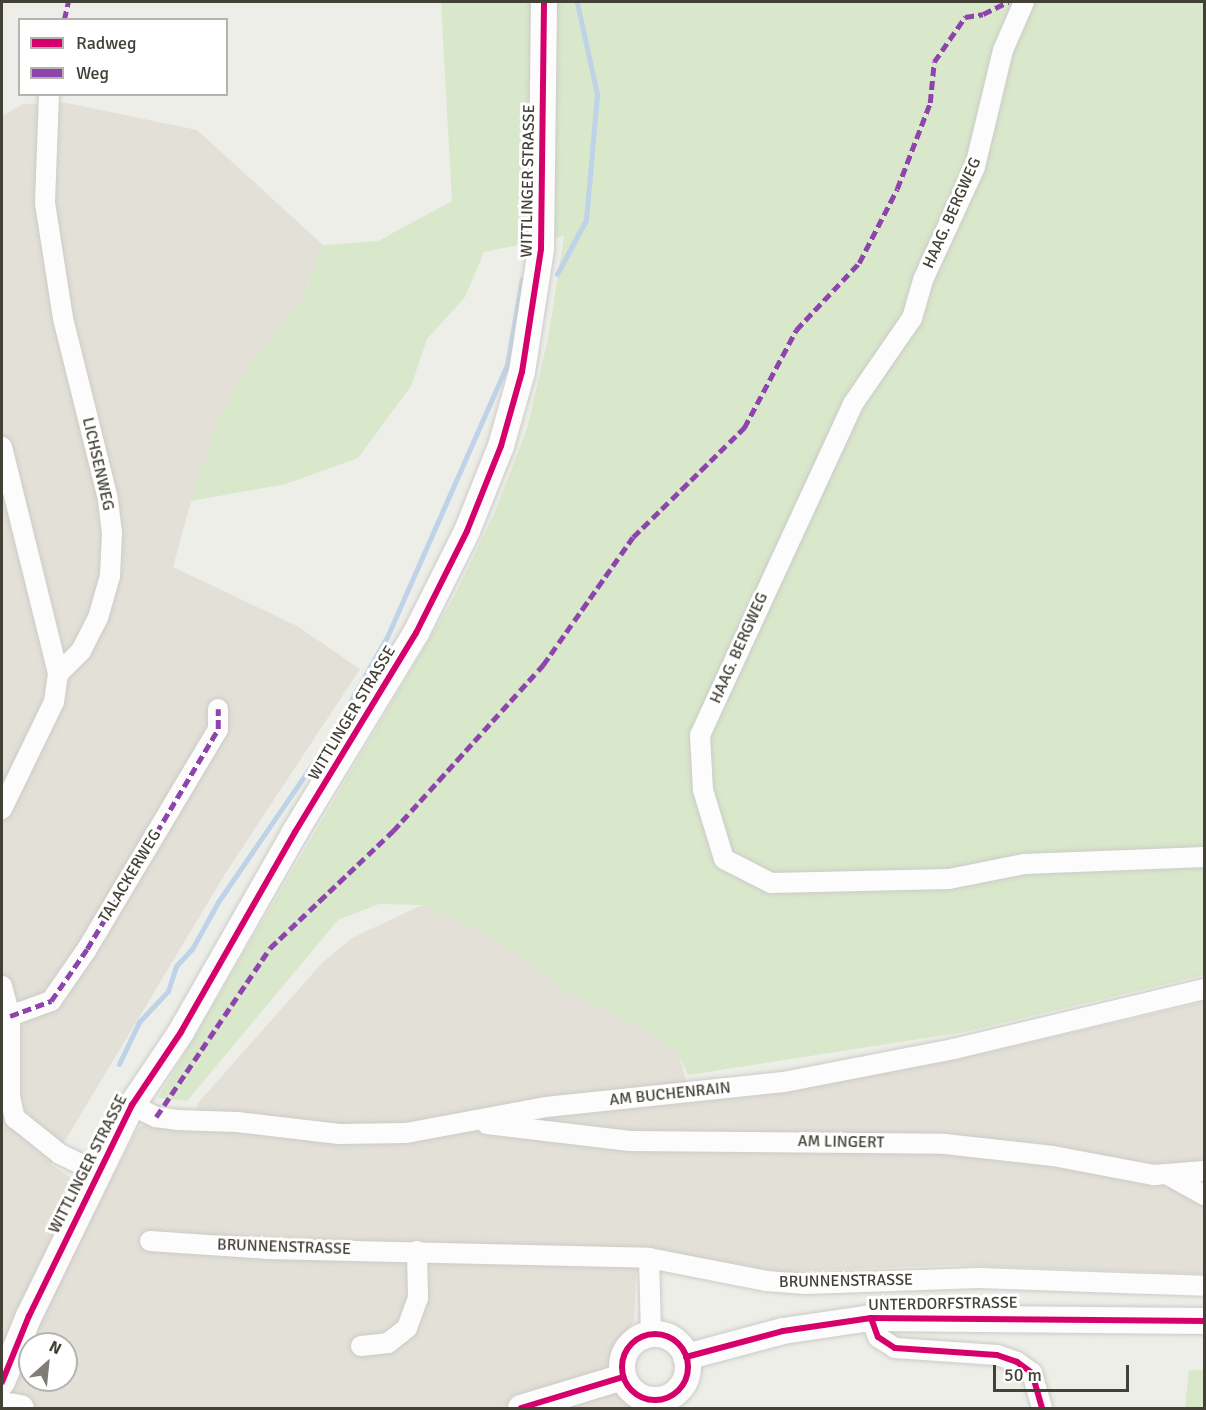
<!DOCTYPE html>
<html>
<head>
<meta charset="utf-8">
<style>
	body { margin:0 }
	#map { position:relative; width:1206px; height:1410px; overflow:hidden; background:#eeeee9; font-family:Signika,sans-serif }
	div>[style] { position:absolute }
	.residential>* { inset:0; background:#e2e0d7 }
	.green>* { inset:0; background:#d9e7cb }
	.stream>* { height:5px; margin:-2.5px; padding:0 2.5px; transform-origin:2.5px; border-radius:2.5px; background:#bed3e8 }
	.roads { filter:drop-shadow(0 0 2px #cccbc7) drop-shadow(0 0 2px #cccbc7) }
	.minor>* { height:20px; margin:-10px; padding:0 10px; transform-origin:10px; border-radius:10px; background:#fcfcfc }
	.tertiary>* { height:26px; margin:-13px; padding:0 13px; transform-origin:13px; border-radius:13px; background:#fcfcfc }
	.tertiary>.ring { margin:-13px; padding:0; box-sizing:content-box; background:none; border:26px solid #fcfcfc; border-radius:50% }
	.quiet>* { height:4.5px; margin-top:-2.25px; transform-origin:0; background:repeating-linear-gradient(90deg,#8e44ad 0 9px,transparent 0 13.5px) }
	.cycleway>* { height:6px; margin:-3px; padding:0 3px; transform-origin:3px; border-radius:3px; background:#d6006c }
	.cycleway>.ring { margin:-3px; padding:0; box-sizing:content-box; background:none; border:6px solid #d6006c; border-radius:50% }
	span { translate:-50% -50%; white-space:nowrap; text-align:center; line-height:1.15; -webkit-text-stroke:6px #fff; paint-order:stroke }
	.street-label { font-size:16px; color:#434036 }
	.frame { position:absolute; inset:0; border:3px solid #434036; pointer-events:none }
	.legend { position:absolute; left:18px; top:18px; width:210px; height:78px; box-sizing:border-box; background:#fff; border:2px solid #b4b3af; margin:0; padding:8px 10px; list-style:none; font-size:18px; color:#434036 }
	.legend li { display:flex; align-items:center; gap:12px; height:30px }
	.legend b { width:30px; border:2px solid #b4b3af }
	.north { position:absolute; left:18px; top:1332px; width:60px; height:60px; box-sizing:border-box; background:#fff; border:2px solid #b4b3af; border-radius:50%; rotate:27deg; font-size:16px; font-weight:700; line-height:24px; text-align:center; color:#434036 }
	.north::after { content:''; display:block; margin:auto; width:21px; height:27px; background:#7f7d75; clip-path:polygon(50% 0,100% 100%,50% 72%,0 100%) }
	.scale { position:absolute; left:993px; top:1365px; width:136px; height:27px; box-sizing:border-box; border:3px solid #434036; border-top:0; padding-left:8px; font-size:18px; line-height:21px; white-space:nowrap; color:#434036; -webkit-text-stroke:4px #fff; paint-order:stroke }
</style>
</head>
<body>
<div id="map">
	<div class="residential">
		<i style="clip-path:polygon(evenodd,67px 103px,197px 130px,323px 245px,302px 297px,191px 501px,173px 567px,297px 626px,360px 669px,225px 874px,51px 1164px,101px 1199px,138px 1128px,148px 1122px,190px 1127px,198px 1103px,322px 963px,352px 938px,422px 905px,481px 932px,530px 962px,566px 992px,654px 1033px,679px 1054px,692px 1102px,975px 1055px,1204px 1002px,1204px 1274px,954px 1265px,781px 1272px,643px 1248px,636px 1275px,634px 1321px,610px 1360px,620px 1395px,643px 1408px,2px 1408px,2px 116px,23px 104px,67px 103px,30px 1344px,66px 1344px,66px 1380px,30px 1380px,30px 1344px)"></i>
	</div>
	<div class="green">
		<i style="clip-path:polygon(441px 2px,1204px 2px,1204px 975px,964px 1032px,688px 1075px,679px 1055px,655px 1034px,566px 992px,530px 962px,481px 932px,422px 905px,379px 904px,338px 920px,187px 1101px,158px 1098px,454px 597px,495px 512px,527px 429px,548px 339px,564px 236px,484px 252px,465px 297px,427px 339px,411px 386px,358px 458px,286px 484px,191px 501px,218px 421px,242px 376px,302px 298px,323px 245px,378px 241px,452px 201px)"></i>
		<i style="clip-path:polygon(1189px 1370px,1204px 1370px,1204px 1408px,1185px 1408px)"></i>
	</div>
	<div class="stream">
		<i style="left:557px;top:274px;width:61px;rotate:-61.8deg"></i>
		<i style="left:586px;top:220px;width:126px;rotate:-85deg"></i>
		<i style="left:597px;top:94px;width:94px;rotate:-102.3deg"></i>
		<i style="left:119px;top:1064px;width:47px;rotate:-64.5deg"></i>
		<i style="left:139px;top:1022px;width:42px;rotate:-46.9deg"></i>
		<i style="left:168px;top:991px;width:26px;rotate:-72deg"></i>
		<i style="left:176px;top:966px;width:23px;rotate:-47deg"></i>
		<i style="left:192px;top:949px;width:54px;rotate:-61deg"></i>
		<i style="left:218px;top:902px;width:189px;rotate:-55.6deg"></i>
		<i style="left:325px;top:746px;width:125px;rotate:-60.4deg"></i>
		<i style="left:387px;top:637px;width:297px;rotate:-66.2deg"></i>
		<i style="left:507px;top:365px;width:87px;rotate:-80.1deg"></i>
	</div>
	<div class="roads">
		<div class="minor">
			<i style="left:1024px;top:2px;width:52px;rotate:113.6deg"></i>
			<i style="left:1003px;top:50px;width:120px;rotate:103.5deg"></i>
			<i style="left:975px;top:167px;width:124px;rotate:114.7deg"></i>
			<i style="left:923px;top:280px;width:40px;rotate:106deg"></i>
			<i style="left:912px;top:318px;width:104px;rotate:124.5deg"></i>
			<i style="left:853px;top:404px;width:365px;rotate:114.8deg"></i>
			<i style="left:700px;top:735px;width:55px;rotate:86.9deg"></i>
			<i style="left:703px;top:790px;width:72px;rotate:73.1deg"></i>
			<i style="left:724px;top:859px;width:53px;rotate:27.1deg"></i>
			<i style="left:771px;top:883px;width:178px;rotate:-1.3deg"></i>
			<i style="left:949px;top:879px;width:76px;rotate:-11.3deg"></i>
			<i style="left:1024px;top:864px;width:180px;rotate:-2.2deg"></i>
			<i style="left:2px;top:447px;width:234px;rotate:76.1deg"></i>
			<i style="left:2px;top:809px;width:119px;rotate:-64.1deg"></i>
			<i style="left:54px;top:702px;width:28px;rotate:-82deg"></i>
			<i style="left:58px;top:674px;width:33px;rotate:-45deg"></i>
			<i style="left:81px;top:651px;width:37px;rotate:-63deg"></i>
			<i style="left:98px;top:618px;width:44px;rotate:-74.1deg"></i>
			<i style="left:110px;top:576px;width:43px;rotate:-87.3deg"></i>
			<i style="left:112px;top:533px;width:38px;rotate:-97deg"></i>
			<i style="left:107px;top:495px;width:182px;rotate:-104deg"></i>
			<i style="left:63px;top:318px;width:116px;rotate:-98.9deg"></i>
			<i style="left:45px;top:203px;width:109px;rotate:-87.9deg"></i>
			<i style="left:2px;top:986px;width:31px;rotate:75deg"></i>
			<i style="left:10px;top:1016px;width:81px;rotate:90deg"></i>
			<i style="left:10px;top:1097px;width:22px;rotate:77deg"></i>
			<i style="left:15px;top:1118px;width:58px;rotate:38.7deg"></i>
			<i style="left:60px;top:1154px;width:41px;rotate:25.9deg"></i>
			<i style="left:10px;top:1016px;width:44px;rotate:-20.1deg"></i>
			<i style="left:51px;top:1001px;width:63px;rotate:-55.3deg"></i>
			<i style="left:87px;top:949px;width:256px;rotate:-59.2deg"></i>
			<i style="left:218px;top:729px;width:20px;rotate:-90deg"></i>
			<i style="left:132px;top:1105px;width:27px;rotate:27deg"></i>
			<i style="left:156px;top:1117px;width:21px;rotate:8deg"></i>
			<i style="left:177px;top:1120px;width:60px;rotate:1.9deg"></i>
			<i style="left:237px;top:1122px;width:103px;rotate:6.7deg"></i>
			<i style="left:339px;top:1134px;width:67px;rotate:-0.9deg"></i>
			<i style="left:406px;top:1133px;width:142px;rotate:-10.5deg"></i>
			<i style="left:546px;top:1107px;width:239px;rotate:-6deg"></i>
			<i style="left:784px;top:1082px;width:173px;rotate:-11deg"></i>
			<i style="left:954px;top:1049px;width:257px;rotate:-13.5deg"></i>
			<i style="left:487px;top:1124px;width:144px;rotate:6.8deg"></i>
			<i style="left:630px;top:1141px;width:315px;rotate:0.5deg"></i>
			<i style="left:945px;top:1144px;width:109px;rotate:6.3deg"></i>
			<i style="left:1053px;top:1156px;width:103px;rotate:10.7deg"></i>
			<i style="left:1154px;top:1175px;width:50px;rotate:-4.6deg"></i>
			<i style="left:1170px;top:1176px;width:39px;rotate:29deg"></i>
			<i style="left:150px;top:1241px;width:116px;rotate:3.9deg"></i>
			<i style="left:266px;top:1249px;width:383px;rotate:1.3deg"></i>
			<i style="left:649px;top:1258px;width:119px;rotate:11.1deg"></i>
			<i style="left:766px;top:1281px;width:40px;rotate:4.3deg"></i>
			<i style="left:806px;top:1284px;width:173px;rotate:-2deg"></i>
			<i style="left:979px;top:1278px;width:225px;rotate:2deg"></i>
			<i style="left:649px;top:1258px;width:76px;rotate:88.5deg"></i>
			<i style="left:871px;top:1318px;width:20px;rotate:70deg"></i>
			<i style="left:878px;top:1337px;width:20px;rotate:33deg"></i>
			<i style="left:895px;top:1348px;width:102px;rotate:3.9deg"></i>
			<i style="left:997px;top:1355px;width:21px;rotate:19deg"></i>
			<i style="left:1017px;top:1362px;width:19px;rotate:36deg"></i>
			<i style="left:1032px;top:1373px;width:36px;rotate:74deg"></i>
			<i style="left:361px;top:1346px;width:27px;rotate:-6deg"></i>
			<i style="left:388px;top:1343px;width:24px;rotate:-38deg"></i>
			<i style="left:407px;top:1328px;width:32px;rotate:-70deg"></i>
			<i style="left:418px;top:1298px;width:47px;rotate:-91.2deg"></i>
			<i style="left:662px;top:1400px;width:8px;rotate:90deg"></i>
		</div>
		<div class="tertiary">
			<i class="ring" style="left:622px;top:1334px;width:40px;height:40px"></i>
			<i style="left:686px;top:1357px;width:100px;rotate:-15deg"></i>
			<i style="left:783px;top:1331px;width:89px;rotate:-8.4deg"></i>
			<i style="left:871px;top:1318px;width:333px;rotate:0.5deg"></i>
			<i style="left:2px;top:1382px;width:71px;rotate:-67.8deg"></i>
			<i style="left:29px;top:1316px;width:235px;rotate:-64deg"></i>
			<i style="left:132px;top:1105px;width:88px;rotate:-56.1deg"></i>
			<i style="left:181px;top:1032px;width:230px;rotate:-60.3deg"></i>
			<i style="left:295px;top:832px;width:233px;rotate:-58.7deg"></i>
			<i style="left:416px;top:633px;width:114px;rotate:-63.4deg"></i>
			<i style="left:467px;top:531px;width:92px;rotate:-68.2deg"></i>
			<i style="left:501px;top:446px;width:77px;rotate:-74.2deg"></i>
			<i style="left:522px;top:372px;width:124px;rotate:-81.2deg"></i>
			<i style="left:541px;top:249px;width:247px;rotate:-89.3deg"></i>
			<i style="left:2px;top:1405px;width:19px;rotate:9deg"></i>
			<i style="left:521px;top:1408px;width:107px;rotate:-16.9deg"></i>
		</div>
	</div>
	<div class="quiet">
		<i style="left:64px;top:20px;width:18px;rotate:-77deg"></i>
		<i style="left:10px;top:1016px;width:44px;rotate:-20.1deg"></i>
		<i style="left:51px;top:1001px;width:63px;rotate:-55.3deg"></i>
		<i style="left:87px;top:949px;width:256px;rotate:-59.2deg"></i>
		<i style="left:218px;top:729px;width:20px;rotate:-90deg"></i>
		<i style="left:156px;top:1117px;width:204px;rotate:-56deg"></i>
		<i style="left:270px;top:948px;width:170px;rotate:-43.6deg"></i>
		<i style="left:393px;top:831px;width:224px;rotate:-47.9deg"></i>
		<i style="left:543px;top:665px;width:156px;rotate:-54.9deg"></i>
		<i style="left:633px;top:537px;width:156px;rotate:-44.5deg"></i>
		<i style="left:744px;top:428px;width:111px;rotate:-62deg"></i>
		<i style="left:796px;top:330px;width:92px;rotate:-46.8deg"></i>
		<i style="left:859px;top:263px;width:83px;rotate:-62.8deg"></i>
		<i style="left:897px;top:189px;width:92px;rotate:-69deg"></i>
		<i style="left:930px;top:103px;width:41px;rotate:-84.4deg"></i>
		<i style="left:934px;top:62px;width:55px;rotate:-55.4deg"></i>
		<i style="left:965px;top:17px;width:18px;rotate:-9deg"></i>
		<i style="left:983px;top:14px;width:28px;rotate:-26deg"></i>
	</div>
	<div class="cycleway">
		<i style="left:871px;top:1318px;width:20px;rotate:70deg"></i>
		<i style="left:878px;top:1337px;width:20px;rotate:33deg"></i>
		<i style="left:895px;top:1348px;width:102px;rotate:3.9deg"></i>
		<i style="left:997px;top:1355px;width:21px;rotate:19deg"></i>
		<i style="left:1017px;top:1362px;width:19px;rotate:36deg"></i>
		<i style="left:1032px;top:1373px;width:36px;rotate:74deg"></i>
		<i class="ring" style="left:622px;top:1334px;width:60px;height:60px"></i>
		<i style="left:686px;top:1357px;width:100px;rotate:-15deg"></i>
		<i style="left:783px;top:1331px;width:89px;rotate:-8.4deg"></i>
		<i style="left:871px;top:1318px;width:333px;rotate:0.5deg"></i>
		<i style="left:2px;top:1382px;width:71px;rotate:-67.8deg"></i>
		<i style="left:29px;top:1316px;width:235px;rotate:-64deg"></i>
		<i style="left:132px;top:1105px;width:88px;rotate:-56.1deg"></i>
		<i style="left:181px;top:1032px;width:230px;rotate:-60.3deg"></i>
		<i style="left:295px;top:832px;width:233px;rotate:-58.7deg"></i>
		<i style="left:416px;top:633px;width:114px;rotate:-63.4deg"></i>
		<i style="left:467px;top:531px;width:92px;rotate:-68.2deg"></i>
		<i style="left:501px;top:446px;width:77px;rotate:-74.2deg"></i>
		<i style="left:522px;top:372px;width:124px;rotate:-81.2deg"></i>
		<i style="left:541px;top:249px;width:247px;rotate:-89.3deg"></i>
		<i style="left:521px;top:1408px;width:107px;rotate:-16.9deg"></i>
	</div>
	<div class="street-label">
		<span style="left:528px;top:181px;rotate:-89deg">WITTLINGER STRASSE</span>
		<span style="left:952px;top:213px;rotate:-66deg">HAAG. BERGWEG</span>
		<span style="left:98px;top:464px;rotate:77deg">LICHSENWEG</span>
		<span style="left:739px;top:648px;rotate:-66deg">HAAG. BERGWEG</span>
		<span style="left:352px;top:713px;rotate:-59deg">WITTLINGER STRASSE</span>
		<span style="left:130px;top:876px;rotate:-59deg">TALACKERWEG</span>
		<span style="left:670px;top:1094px;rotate:-6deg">AM BUCHENRAIN</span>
		<span style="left:841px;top:1142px;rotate:1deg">AM LINGERT</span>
		<span style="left:88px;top:1164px;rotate:-63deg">WITTLINGER STRASSE</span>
		<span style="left:284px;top:1247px;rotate:2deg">BRUNNENSTRASSE</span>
		<span style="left:846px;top:1281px;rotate:-1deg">BRUNNENSTRASSE</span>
		<span style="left:943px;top:1304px;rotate:-1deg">UNTERDORFSTRASSE</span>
	</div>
	<div class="frame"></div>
	<ul class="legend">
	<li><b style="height:8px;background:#d6006c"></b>Radweg</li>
	<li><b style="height:8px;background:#8e44ad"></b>Weg</li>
	</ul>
	<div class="north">N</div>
	<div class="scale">50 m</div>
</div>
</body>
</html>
